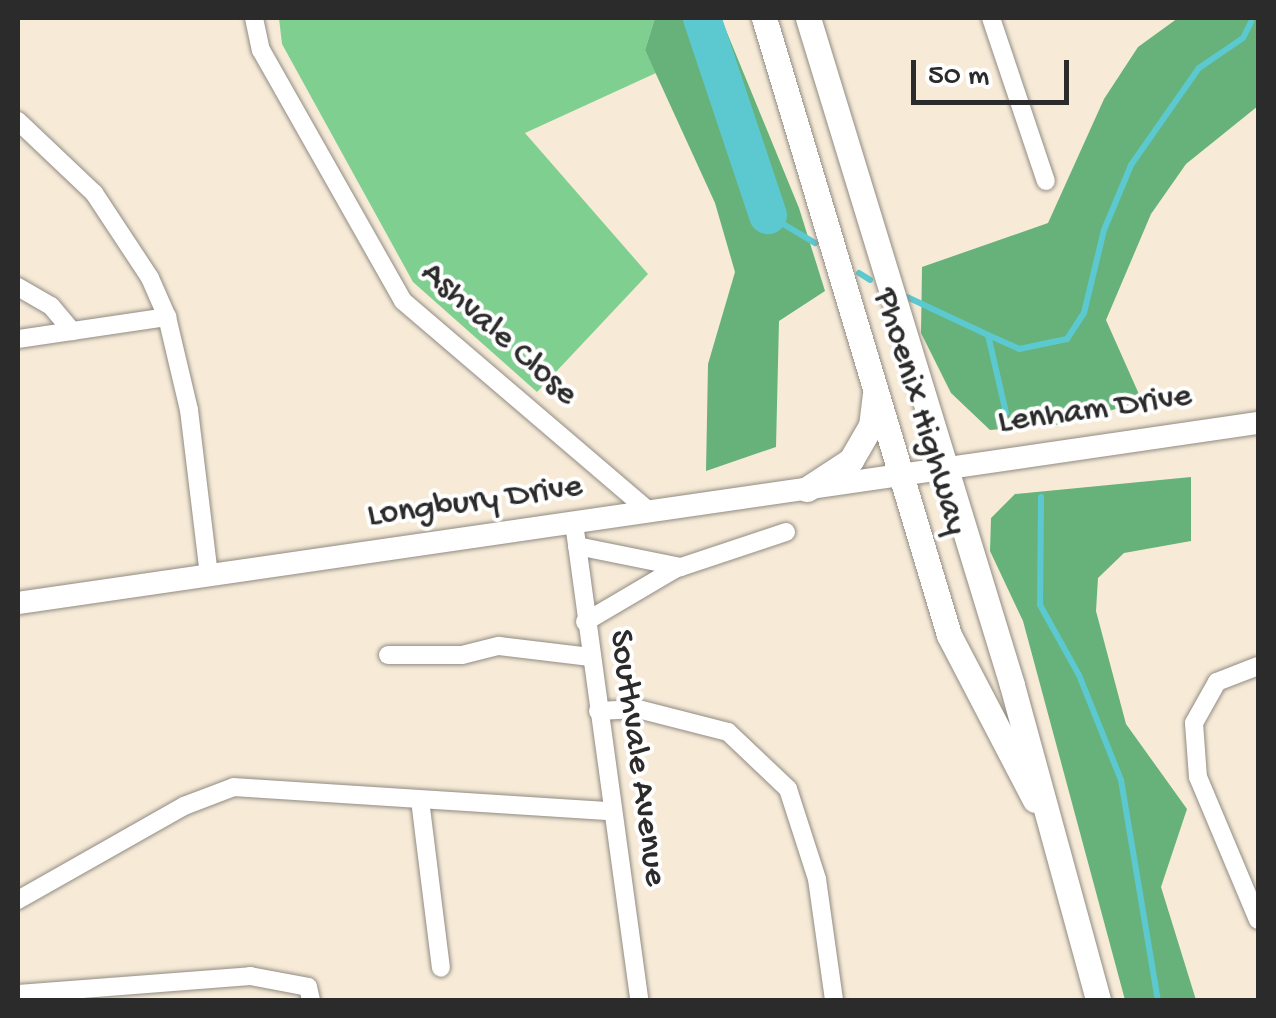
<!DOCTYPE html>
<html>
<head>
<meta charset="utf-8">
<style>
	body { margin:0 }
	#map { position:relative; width:1276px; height:1018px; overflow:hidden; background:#f7ebd8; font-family:"Gochi Hand",sans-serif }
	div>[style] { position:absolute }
	.green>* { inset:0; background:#7ecf90 }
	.forest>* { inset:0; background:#66b27a }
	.stream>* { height:6px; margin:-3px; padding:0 3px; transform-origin:3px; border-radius:3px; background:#5cc9d0 }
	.river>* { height:38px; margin:-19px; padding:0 19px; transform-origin:19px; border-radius:19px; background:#5cc9d0 }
	.roads { filter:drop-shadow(0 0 2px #918b82) drop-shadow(0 0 2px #918b82) }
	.minor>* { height:18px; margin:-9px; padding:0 9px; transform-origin:9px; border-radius:9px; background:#fff }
	.tertiary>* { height:22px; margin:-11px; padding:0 11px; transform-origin:11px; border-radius:11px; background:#fff }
	.secondary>* { height:25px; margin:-12.5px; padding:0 12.5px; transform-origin:12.5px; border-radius:12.5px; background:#fff }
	span { translate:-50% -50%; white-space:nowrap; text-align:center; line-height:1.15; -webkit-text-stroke:8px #fff; paint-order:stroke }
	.street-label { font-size:35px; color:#2b2b2b }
	.frame { position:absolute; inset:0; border:20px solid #2b2b2b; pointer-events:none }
	.scale { position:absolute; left:911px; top:60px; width:158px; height:45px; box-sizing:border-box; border:5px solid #2b2b2b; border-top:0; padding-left:12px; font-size:30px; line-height:35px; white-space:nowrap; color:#2b2b2b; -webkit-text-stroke:8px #fff; paint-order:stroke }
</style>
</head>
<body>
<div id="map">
	<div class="green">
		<i style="clip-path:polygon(279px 18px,655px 18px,645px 50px,656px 73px,525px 133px,648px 274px,537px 392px,413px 282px,282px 44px)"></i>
	</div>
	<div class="forest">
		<i style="clip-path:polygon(655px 18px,721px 18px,799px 208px,825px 291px,779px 321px,776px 447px,706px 471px,708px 364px,735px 272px,715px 203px,645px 50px)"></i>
		<i style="clip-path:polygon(1178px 18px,1258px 18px,1258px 106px,1186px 164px,1151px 214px,1106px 320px,1142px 401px,1066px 424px,990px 430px,951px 393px,921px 333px,922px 267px,1048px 223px,1104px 99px,1138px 47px)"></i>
		<i style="clip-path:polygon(1191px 477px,1191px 541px,1124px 553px,1098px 578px,1096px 611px,1126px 724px,1187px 809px,1161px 887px,1196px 1000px,1125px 1000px,1023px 621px,990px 551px,991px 518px,1015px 494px)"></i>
	</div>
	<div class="stream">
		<i style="left:768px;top:215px;width:55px;rotate:30.8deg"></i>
		<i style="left:859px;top:273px;width:13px;rotate:32deg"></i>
		<i style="left:907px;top:297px;width:89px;rotate:25.1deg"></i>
		<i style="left:988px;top:335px;width:80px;rotate:77deg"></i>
		<i style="left:988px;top:335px;width:34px;rotate:24deg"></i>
		<i style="left:1019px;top:349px;width:49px;rotate:-11.8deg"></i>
		<i style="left:1067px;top:339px;width:31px;rotate:-57deg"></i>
		<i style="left:1084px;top:313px;width:85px;rotate:-76.5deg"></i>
		<i style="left:1104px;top:230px;width:70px;rotate:-67.4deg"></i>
		<i style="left:1131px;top:165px;width:118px;rotate:-55deg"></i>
		<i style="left:1199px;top:68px;width:53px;rotate:-34.3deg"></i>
		<i style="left:1243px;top:38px;width:18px;rotate:-63deg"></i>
		<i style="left:1041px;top:497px;width:108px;rotate:90.5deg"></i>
		<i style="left:1040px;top:605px;width:80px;rotate:60.9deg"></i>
		<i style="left:1079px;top:675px;width:113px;rotate:68.2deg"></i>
		<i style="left:1121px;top:780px;width:223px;rotate:80.5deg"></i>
	</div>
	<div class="river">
		<i style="left:702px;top:18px;width:208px;rotate:71.5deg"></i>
	</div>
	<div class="roads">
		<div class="minor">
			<i style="left:254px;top:18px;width:33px;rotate:78deg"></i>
			<i style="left:261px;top:50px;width:288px;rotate:60.5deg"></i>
			<i style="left:403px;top:301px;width:326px;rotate:40.5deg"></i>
			<i style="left:991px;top:18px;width:172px;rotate:71.4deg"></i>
			<i style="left:18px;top:121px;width:105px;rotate:43.5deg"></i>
			<i style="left:94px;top:193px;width:102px;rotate:56.6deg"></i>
			<i style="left:150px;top:278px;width:43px;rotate:66.4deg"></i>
			<i style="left:167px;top:317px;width:96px;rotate:76.7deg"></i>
			<i style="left:189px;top:410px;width:167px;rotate:83.1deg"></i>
			<i style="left:18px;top:287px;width:38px;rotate:30deg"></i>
			<i style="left:51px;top:306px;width:33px;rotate:50deg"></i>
			<i style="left:18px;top:339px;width:151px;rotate:-8.4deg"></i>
			<i style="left:574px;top:523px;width:481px;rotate:82.2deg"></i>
			<i style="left:577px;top:546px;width:106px;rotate:11.4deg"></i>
			<i style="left:585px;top:622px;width:104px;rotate:-30.5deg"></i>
			<i style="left:675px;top:569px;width:117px;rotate:-18.4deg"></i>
			<i style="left:388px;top:655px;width:74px"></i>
			<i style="left:462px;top:655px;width:38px;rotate:-14deg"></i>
			<i style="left:499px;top:646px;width:92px;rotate:6.9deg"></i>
			<i style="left:1258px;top:666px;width:44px;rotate:158.7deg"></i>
			<i style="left:1217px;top:682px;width:47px;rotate:119.3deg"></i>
			<i style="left:1194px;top:723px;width:54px;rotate:85.8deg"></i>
			<i style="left:1198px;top:777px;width:155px;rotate:67.2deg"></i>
			<i style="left:598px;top:711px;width:40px;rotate:-2.9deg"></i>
			<i style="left:638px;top:709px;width:93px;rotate:14.3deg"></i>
			<i style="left:728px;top:732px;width:83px;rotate:43.5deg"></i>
			<i style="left:788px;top:789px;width:95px;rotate:72.1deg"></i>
			<i style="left:817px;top:879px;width:122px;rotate:82deg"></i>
			<i style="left:420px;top:800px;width:169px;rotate:82.9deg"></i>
			<i style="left:18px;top:900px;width:191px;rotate:-29.5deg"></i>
			<i style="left:184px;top:806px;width:53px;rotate:-20.8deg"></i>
			<i style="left:234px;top:787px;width:376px;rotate:3.7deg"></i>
			<i style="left:18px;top:994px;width:233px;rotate:-4.4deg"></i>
			<i style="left:250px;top:976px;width:59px;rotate:10.7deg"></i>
			<i style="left:308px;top:987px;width:13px;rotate:77deg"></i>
		</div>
		<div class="tertiary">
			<i style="left:18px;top:603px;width:1253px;rotate:-8.26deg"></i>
		</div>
		<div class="secondary">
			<i style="left:764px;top:18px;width:644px;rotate:73.31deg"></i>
			<i style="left:949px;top:635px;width:186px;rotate:62.5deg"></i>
			<i style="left:808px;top:18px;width:697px;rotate:72.99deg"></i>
			<i style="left:1012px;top:685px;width:327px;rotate:74.7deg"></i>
			<i style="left:807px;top:489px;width:53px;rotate:-33.4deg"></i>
			<i style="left:851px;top:460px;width:39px;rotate:-60deg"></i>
			<i style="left:871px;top:426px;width:32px;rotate:-83deg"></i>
		</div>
	</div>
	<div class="street-label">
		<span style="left:498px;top:335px;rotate:42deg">Ashvale Close</span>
		<span style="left:1095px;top:411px;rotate:-8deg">Lenham Drive</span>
		<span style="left:919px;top:412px;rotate:73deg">Phoenix Highway</span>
		<span style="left:475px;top:503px;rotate:-8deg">Longbury Drive</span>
		<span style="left:636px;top:758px;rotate:82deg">Southvale Avenue</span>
	</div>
	<div class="frame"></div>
	<div class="scale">50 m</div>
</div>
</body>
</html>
